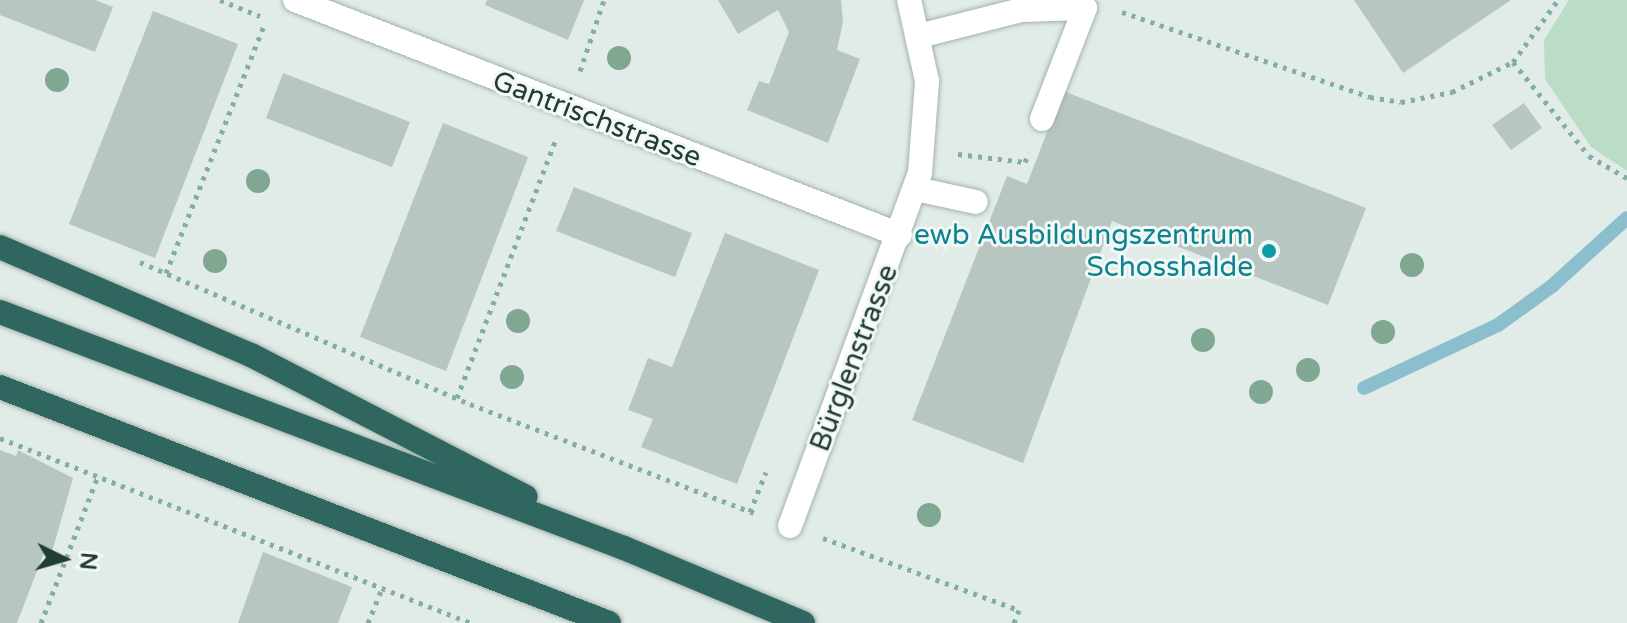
<!DOCTYPE html>
<html>
<head>
<meta charset="utf-8">
<style>
	body { margin:0 }
	#map { position:relative; width:1627px; height:623px; overflow:hidden; background:#e1ebe7; font-family:"Varela Round",sans-serif }
	div>[style] { position:absolute }
	.green>* { inset:0; background:#bbdcc6 }
	.stream>* { height:14px; margin:-7px; padding:0 7px; transform-origin:7px; border-radius:7px; background:#8bbfce }
	.building>* { inset:0; background:#b7c6c1 }
	.path>* { height:5px; margin-top:-2.5px; transform-origin:0; background:repeating-linear-gradient(90deg,#83aea4 0 4px,transparent 0 10px) }
	.roads { filter:drop-shadow(0 0 2px #a4b3ae) drop-shadow(0 0 2px #a4b3ae) }
	.minor>* { height:24px; margin:-12px; padding:0 12px; transform-origin:12px; border-radius:12px; background:#fff }
	.highway>* { height:24px; margin:-12px; padding:0 12px; transform-origin:12px; border-radius:12px; background:#2f665f }
	.trees>* { width:24px; height:24px; margin:-12px; border-radius:50%; background:#7fa792 }
	.dots>* { width:22px; height:22px; translate:-50% -50%; box-sizing:border-box; border:4px solid #f1f8f5; border-radius:50% }
	span { translate:-50% -50%; white-space:nowrap; text-align:center; line-height:1.15; -webkit-text-stroke:6px #f1f8f5; paint-order:stroke }
	.street-label { font-size:28px; color:#223b36 }
	.culture-label { font-size:28px; color:#0d838f }
	.right { translate:-100% -50%; text-align:right }
	.north { position:absolute; left:24px; top:519px; width:80px; height:80px; -webkit-text-stroke:6px #f1f8f5; paint-order:stroke; rotate:95deg; font-size:22px; font-weight:700; line-height:32px; text-align:center; color:#223b36 }
	.north::after { content:''; display:block; margin:auto; width:28px; height:36px; background:#223b36; clip-path:polygon(50% 0,100% 100%,50% 72%,0 100%) }
</style>
</head>
<body>
<div id="map">
	<div class="green">
		<i style="clip-path:polygon(1569px 0,1627px 0,1627px 171px,1591px 147px,1545px 79px,1544px 40px)"></i>
	</div>
	<div class="stream">
		<i style="left:1364px;top:388px;width:148px;rotate:-25.2deg"></i>
		<i style="left:1498px;top:325px;width:67px;rotate:-35.8deg"></i>
		<i style="left:1552px;top:286px;width:101px;rotate:-42.2deg"></i>
	</div>
	<div class="building">
		<i style="clip-path:polygon(0 0,95px 0,113px 7px,95px 52px,0 15px)"></i>
		<i style="clip-path:polygon(487px 0,584px 0,568px 40px,485px 5px)"></i>
		<i style="clip-path:polygon(718px 0,841px 0,843px 22px,837px 50px,860px 59px,828px 143px,747px 110px,759px 81px,769px 84px,789px 32px,778px 10px,738px 34px)"></i>
		<i style="clip-path:polygon(1354px 0,1511px 0,1403px 73px)"></i>
		<i style="clip-path:polygon(153px 11px,238px 44px,155px 258px,69px 224px)"></i>
		<i style="clip-path:polygon(283px 73px,410px 122px,392px 167px,266px 118px)"></i>
		<i style="clip-path:polygon(1063px 91px,1366px 208px,1328px 305px,1112px 221px,1023px 463px,912px 420px,1007px 176px,1027px 184px)"></i>
		<i style="clip-path:polygon(1524px 103px,1542px 128px,1511px 150px,1492px 125px)"></i>
		<i style="clip-path:polygon(443px 123px,528px 157px,446px 371px,360px 337px)"></i>
		<i style="clip-path:polygon(574px 187px,692px 233px,675px 277px,556px 231px)"></i>
		<i style="clip-path:polygon(725px 233px,819px 270px,737px 484px,641px 447px,653px 419px,628px 410px,648px 358px,672px 367px)"></i>
		<i style="clip-path:polygon(0 450px,16px 456px,18px 450px,73px 478px,52px 552px,45px 550px,17px 623px,0 623px)"></i>
		<i style="clip-path:polygon(263px 552px,352px 587px,338px 623px,238px 623px)"></i>
	</div>
	<div class="path">
		<i style="left:220px;top:0;width:43px;rotate:21.8deg"></i>
		<i style="left:1122px;top:12px;width:262px;rotate:18.9deg"></i>
		<i style="left:1370px;top:97px;width:31px;rotate:9deg"></i>
		<i style="left:1401px;top:102px;width:52px;rotate:-11.1deg"></i>
		<i style="left:1452px;top:92px;width:68px;rotate:-26.2deg"></i>
		<i style="left:1513px;top:62px;width:77px;rotate:-54deg"></i>
		<i style="left:1513px;top:62px;width:121px;rotate:51deg"></i>
		<i style="left:1589px;top:156px;width:44px;rotate:30.1deg"></i>
		<i style="left:580px;top:71px;width:75px;rotate:-71.3deg"></i>
		<i style="left:958px;top:154px;width:67px;rotate:6.8deg"></i>
		<i style="left:1025px;top:162px;width:10px;rotate:-66deg"></i>
		<i style="left:140px;top:262px;width:359px;rotate:23.3deg"></i>
		<i style="left:470px;top:404px;width:307px;rotate:21deg"></i>
		<i style="left:166px;top:273px;width:269px;rotate:-68.4deg"></i>
		<i style="left:457px;top:398px;width:275px;rotate:-69.1deg"></i>
		<i style="left:0;top:438px;width:506px;rotate:21.44deg"></i>
		<i style="left:750px;top:512px;width:43px;rotate:-68.2deg"></i>
		<i style="left:823px;top:538px;width:209px;rotate:20.2deg"></i>
		<i style="left:1019px;top:610px;width:14px;rotate:111deg"></i>
		<i style="left:41px;top:623px;width:158px;rotate:-68.8deg"></i>
		<i style="left:368px;top:623px;width:38px;rotate:-68deg"></i>
	</div>
	<div class="roads">
		<div class="minor">
			<i style="left:295px;top:0;width:649px;rotate:21.23deg"></i>
			<i style="left:919px;top:36px;width:105px;rotate:-14.3deg"></i>
			<i style="left:1021px;top:10px;width:64px;rotate:-1.8deg"></i>
			<i style="left:1085px;top:8px;width:119px;rotate:111.2deg"></i>
			<i style="left:916px;top:189px;width:61px;rotate:12.2deg"></i>
			<i style="left:790px;top:526px;width:376px;rotate:-69.8deg"></i>
			<i style="left:920px;top:173px;width:92px;rotate:-85.6deg"></i>
			<i style="left:927px;top:81px;width:83px;rotate:-102.5deg"></i>
		</div>
		<div class="highway">
			<i style="left:0;top:247px;width:273px;rotate:23.3deg"></i>
			<i style="left:251px;top:355px;width:309px;rotate:27.3deg"></i>
			<i style="left:0;top:312px;width:667px;rotate:20.72deg"></i>
			<i style="left:624px;top:548px;width:194px;rotate:22.7deg"></i>
			<i style="left:0;top:387px;width:653px;rotate:21.18deg"></i>
		</div>
	</div>
	<div class="trees">
		<i style="left:619px;top:58px"></i>
		<i style="left:57px;top:80px"></i>
		<i style="left:258px;top:181px"></i>
		<i style="left:215px;top:261px"></i>
		<i style="left:1412px;top:265px"></i>
		<i style="left:518px;top:321px"></i>
		<i style="left:1383px;top:332px"></i>
		<i style="left:1203px;top:340px"></i>
		<i style="left:1308px;top:370px"></i>
		<i style="left:512px;top:377px"></i>
		<i style="left:1261px;top:392px"></i>
		<i style="left:929px;top:515px"></i>
	</div>
	<div class="dots">
		<i style="left:1269px;top:251px;background:#0f9aa8"></i>
	</div>
	<div class="street-label">
		<span style="left:597px;top:119px;rotate:21deg">Gantrischstrasse</span>
		<span style="left:854px;top:358px;rotate:-69deg">Bürglenstrasse</span>
	</div>
	<div class="culture-label">
		<span class="right" style="left:1253px;top:251px">ewb Ausbildungszentrum<br>Schosshalde</span>
	</div>
	<div class="north">N</div>
</div>
</body>
</html>
